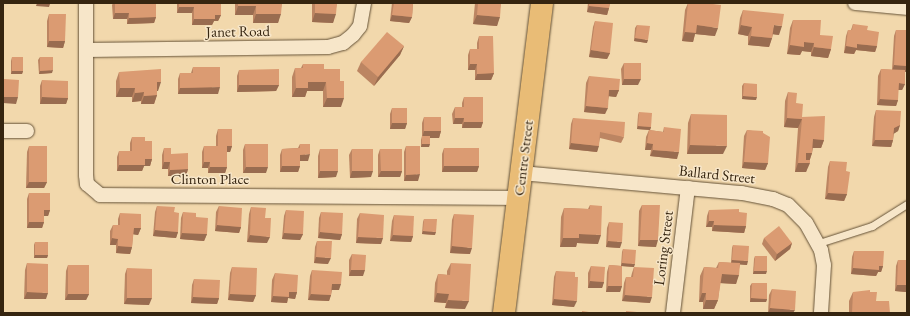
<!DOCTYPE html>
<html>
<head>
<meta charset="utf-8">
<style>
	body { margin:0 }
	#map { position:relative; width:910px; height:316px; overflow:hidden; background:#f2d8ac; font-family:"EB Garamond",serif }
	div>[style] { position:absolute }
	.roads { filter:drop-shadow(0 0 1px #655237) drop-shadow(0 0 1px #655237) }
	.lane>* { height:7px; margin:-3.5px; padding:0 3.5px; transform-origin:3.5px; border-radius:3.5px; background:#f7e6c9 }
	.street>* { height:14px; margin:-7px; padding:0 7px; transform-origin:7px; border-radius:7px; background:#f7e6c9 }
	.primary>* { height:22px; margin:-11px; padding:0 11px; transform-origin:11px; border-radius:11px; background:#e9bc76 }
	.wall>* { inset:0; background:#bc8562 }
	.shaded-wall>* { inset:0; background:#996c50 }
	.building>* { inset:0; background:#db9b72 }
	span { translate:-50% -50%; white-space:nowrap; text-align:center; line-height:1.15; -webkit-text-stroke:3px #f7e6c9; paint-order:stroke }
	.street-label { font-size:15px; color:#362510 }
	.frame { position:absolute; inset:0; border:4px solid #362510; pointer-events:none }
</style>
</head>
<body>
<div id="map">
	<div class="roads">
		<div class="lane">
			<i style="left:819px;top:243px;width:56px;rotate:-17.8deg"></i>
			<i style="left:872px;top:226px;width:41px;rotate:-32.2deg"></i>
		</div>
		<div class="street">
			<i style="left:86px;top:3px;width:172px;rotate:90deg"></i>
			<i style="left:86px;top:175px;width:9px;rotate:84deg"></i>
			<i style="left:87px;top:184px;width:17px;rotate:40deg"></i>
			<i style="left:100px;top:195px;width:418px;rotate:0.4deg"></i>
			<i style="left:855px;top:3px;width:52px;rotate:5.5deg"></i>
			<i style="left:86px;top:50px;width:242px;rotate:-0.7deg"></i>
			<i style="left:328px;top:47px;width:16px;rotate:-15deg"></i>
			<i style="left:343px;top:43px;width:13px;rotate:-39deg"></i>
			<i style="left:353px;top:35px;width:11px;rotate:-52deg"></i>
			<i style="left:360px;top:26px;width:23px;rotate:-80deg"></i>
			<i style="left:3px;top:131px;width:24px"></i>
			<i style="left:521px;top:173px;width:222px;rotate:5.2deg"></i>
			<i style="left:742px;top:193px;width:32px;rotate:11deg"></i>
			<i style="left:773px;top:199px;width:16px;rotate:22deg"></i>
			<i style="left:788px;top:205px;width:25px;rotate:45deg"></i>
			<i style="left:806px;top:223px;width:31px;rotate:61deg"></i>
			<i style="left:821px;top:250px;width:15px;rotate:79deg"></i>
			<i style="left:824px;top:265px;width:48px;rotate:93.6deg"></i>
			<i style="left:673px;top:313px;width:126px;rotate:-83.2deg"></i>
		</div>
		<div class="primary">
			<i style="left:504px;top:313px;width:312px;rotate:-83deg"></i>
		</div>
	</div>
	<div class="wall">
		<i style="clip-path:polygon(113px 3px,156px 3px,156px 17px,154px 23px,127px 24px,127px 19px,113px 19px,112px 5px)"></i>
		<i style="clip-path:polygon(177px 3px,215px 3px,221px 15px,218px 21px,214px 21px,212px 25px,192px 25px,192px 13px,177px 13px)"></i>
		<i style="clip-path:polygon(235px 3px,282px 3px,278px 23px,253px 23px,253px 15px,235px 15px)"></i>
		<i style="clip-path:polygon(312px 3px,337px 3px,333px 23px,312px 22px)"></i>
		<i style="clip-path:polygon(392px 3px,413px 3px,412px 17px,409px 23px,390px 21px)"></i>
		<i style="clip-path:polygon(475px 3px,501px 3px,497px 26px,473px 24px)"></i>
		<i style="clip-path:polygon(588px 3px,610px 3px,609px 8px,607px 15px,587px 12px)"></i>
		<i style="clip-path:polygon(688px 3px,705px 3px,715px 36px,695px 34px,693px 42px,682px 41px,685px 10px)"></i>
		<i style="clip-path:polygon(743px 10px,779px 35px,773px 34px,772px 38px,769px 47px,748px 45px,748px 36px,738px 34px,740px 18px)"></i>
		<i style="clip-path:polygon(49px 14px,65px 41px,63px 48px,47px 47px,47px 21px)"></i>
		<i style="clip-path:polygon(793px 20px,820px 35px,831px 49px,828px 58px,811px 56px,811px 52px,802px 51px,800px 55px,787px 54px,790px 28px)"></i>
		<i style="clip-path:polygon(595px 21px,610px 53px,607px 59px,589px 57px,593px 27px)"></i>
		<i style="clip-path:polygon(853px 24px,867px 30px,877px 46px,875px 52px,856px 50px,854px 54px,844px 53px,846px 36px,848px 30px,851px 30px)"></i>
		<i style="clip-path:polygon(637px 25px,647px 43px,634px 41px,635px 28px)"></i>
		<i style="clip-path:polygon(896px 30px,907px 30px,907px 72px,905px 72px,905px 84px,902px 90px,898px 90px,898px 100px,896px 106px,877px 105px,878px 76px,881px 69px,892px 70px,894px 36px)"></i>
		<i style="clip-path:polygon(479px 36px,494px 73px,491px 80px,475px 80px,475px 70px,468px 70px,468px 55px,470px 49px,477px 49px,477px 43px)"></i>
		<i style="clip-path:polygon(404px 46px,400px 55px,374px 86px,357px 71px,361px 62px)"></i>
		<i style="clip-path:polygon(12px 57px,23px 71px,22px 74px,11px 74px,11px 61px)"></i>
		<i style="clip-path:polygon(40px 57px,52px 73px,39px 74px,38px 60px)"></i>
		<i style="clip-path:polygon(624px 63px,638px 85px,622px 85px,621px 69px)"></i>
		<i style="clip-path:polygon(303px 64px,324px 69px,341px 107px,323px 107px,323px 91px,307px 91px,305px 97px,292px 97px,292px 77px,295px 68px,301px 68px)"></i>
		<i style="clip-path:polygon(193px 67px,218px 94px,178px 94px,178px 79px,180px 73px,191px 73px)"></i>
		<i style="clip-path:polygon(239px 70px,279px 85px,276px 91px,237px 92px,237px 76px)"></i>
		<i style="clip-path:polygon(119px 72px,158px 91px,157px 91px,157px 95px,154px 104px,141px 104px,141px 101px,132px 102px,132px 97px,116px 97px,116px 81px)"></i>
		<i style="clip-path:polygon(589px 76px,619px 90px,616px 97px,609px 96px,605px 114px,584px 112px,586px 83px)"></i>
		<i style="clip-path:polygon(42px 80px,68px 98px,66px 104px,40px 104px,40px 86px)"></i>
		<i style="clip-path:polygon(744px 83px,756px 100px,742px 99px,742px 86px)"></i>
		<i style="clip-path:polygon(788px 92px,796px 103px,802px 117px,824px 140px,821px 148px,813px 148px,812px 153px,806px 172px,795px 172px,798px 128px,784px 127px,785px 101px)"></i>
		<i style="clip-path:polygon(464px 97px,483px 122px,481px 128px,462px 128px,462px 124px,453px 124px,452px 114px,455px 107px,462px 107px,462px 103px)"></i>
		<i style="clip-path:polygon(392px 108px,407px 123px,405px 129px,390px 129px,390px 114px)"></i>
		<i style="clip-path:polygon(876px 110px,900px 125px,898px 131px,894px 133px,893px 140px,891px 147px,872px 146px,874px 117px)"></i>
		<i style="clip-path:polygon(639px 112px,651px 127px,650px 130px,637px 129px,638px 115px)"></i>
		<i style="clip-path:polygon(691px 114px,723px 154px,687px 154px,688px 123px)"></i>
		<i style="clip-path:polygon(424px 117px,441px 131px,439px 138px,430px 138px,429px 147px,421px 147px,421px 140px,422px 136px,422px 123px)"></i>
		<i style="clip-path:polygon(573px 118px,624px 137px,621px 143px,600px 138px,597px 152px,569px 149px,571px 124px)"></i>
		<i style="clip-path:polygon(664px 127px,677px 159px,650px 156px,651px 150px,645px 150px,646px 137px,649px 130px,663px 132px)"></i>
		<i style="clip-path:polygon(218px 129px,232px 146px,230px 152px,227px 152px,227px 167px,225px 173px,208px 173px,208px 168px,202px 168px,202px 152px,204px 146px,216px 146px,216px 136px)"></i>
		<i style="clip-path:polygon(747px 130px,763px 133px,768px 163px,765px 170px,742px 168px,744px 136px)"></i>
		<i style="clip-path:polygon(132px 137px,145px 141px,152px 159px,150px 166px,144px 166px,142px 171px,117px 171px,117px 157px,119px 151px,130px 151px,130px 143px)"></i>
		<i style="clip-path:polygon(245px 144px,266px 173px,243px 173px,243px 150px)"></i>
		<i style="clip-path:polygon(300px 144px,308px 161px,300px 161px,300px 166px,298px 172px,280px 172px,280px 155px,282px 149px,298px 148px)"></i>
		<i style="clip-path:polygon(29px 146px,47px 182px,44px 188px,26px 188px,27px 152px)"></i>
		<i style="clip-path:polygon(406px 146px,418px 181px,404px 181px,404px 152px)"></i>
		<i style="clip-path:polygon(164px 148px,171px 154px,188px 169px,186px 176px,168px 176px,168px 169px,162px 169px,162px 155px)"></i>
		<i style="clip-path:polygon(444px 148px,479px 166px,477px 172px,442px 172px,442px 154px)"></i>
		<i style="clip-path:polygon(320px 149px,336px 177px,318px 178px,318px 156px)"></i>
		<i style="clip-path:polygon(352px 149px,371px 177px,350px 178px,349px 155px)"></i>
		<i style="clip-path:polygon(380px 149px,402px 171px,400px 177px,378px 177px,378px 155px)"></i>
		<i style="clip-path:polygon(830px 161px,846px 171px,847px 194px,844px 201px,825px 199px,828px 167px)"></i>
		<i style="clip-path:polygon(29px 193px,50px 210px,48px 216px,44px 216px,44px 222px,42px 228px,27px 228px,27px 199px)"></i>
		<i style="clip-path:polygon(590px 205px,598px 244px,577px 243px,576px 247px,560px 247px,561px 217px,564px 208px,588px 209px)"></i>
		<i style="clip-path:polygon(642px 205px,656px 247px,638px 246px,639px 211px)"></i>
		<i style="clip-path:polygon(157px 206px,174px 212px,178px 232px,176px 238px,153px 236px,155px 212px)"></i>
		<i style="clip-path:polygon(219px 206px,241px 227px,239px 233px,215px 231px,216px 212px)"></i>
		<i style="clip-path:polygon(251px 207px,265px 218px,267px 243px,247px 242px,249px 214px)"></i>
		<i style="clip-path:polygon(286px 210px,303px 234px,300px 240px,282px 239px,284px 216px)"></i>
		<i style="clip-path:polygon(709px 210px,739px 212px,746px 226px,744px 233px,712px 231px,712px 227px,706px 227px,707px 216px)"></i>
		<i style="clip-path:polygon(183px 212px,196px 217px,207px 234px,204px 241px,180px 239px,181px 218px)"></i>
		<i style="clip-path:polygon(321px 212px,342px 234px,340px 240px,318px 238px,319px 218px)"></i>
		<i style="clip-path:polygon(120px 213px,141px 228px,138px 235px,133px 234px,132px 247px,130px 254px,116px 253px,116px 245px,110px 245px,110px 231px,113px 225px,118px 225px,118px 219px)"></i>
		<i style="clip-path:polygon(360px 213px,381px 244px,356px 243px,357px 219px)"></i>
		<i style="clip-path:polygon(454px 214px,470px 254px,450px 253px,452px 220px)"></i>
		<i style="clip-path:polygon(394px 215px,413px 236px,411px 242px,390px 241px,392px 221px)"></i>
		<i style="clip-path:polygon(424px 219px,435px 235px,422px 234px,423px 222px)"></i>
		<i style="clip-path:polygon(609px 222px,620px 248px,606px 247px,607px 228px)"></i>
		<i style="clip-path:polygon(764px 238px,792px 243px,790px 249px,775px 261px,762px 244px)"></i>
		<i style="clip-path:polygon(317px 241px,328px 264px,314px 263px,315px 247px)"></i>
		<i style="clip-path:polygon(35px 242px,48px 255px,47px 258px,34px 258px,34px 245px)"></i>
		<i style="clip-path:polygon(733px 245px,747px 265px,740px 264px,736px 284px,720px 283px,718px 300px,714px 309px,703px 309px,703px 302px,699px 302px,700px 276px,704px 267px,716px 268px,719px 262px,731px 263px,732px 248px)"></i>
		<i style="clip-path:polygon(623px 249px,634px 267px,650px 303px,622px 301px,624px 283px,626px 277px,631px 277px,632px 273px,634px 267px,622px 266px,622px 286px,620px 292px,606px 292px,607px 272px,609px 265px,621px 266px,622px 252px)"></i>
		<i style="clip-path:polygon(854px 251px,883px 266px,881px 272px,878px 272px,876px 276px,851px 274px,852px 257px)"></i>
		<i style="clip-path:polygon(352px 254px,363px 276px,349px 276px,349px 260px)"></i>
		<i style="clip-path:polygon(755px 256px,766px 274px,753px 274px,754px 259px)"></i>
		<i style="clip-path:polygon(898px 260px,907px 260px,907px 290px,906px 292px,895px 291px,896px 266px)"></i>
		<i style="clip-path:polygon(27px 263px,46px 299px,24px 299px,25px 270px)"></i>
		<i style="clip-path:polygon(451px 263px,465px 309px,445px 308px,446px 303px,434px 302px,435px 283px,438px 274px,447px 275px,447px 271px)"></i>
		<i style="clip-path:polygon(68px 265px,89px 294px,86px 300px,65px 300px,66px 271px)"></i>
		<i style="clip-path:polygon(591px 266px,604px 282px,602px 288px,588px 288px,588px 273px)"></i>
		<i style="clip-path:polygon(232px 267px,256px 295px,253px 302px,228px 300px,230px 273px)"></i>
		<i style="clip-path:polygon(127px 268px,149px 305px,124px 304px,125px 274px)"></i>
		<i style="clip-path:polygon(312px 270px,339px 290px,332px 290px,331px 295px,329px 301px,308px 300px,310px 276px)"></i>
		<i style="clip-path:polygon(556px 271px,575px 277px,574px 307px,552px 305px,554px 277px)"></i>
		<i style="clip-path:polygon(275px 273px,297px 292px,295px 299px,288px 298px,287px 303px,271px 302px,272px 280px)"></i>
		<i style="clip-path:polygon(194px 279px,219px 298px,217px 304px,191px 303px,192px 285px)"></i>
		<i style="clip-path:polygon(752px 283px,767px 299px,766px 302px,750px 302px,750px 286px)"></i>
		<i style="clip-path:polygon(772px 289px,793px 313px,768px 313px,769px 295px)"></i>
		<i style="clip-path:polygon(853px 292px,870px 292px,876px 301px,890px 313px,849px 313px,849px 301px)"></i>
	</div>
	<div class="shaded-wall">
		<i style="clip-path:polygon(37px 3px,50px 4px,49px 7px,36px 6px)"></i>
		<i style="clip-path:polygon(238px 6px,256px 6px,253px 15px,235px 15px)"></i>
		<i style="clip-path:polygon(589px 6px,609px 8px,607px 15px,587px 12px)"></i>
		<i style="clip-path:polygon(179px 7px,194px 7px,192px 13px,177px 13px)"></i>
		<i style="clip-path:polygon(115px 13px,129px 13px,127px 19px,113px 19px)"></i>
		<i style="clip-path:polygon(315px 13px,336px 14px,333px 23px,312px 22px)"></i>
		<i style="clip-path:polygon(256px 14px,281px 14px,278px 23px,253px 23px)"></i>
		<i style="clip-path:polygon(215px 15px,221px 15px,218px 21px,214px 21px,212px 25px,192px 25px,194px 19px)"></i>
		<i style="clip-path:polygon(392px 15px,412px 17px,409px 23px,390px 21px)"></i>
		<i style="clip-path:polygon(477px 15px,500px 17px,497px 26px,473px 24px)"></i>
		<i style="clip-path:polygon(156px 17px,154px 23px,127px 24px,129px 18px)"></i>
		<i style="clip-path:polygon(697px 25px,718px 28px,715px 36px,695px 34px,693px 42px,682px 41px,685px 32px)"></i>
		<i style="clip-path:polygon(741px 25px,752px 27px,748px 36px,738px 34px)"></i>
		<i style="clip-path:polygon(774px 25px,782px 26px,779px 35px,771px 34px)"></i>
		<i style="clip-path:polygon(751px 36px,772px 38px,769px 47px,748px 45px)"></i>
		<i style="clip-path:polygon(635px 38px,648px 40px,647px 43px,634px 41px)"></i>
		<i style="clip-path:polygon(49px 41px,65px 41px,63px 48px,47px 47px)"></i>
		<i style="clip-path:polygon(804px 42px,814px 43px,811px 52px,802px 51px,800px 55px,787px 54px,790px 45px)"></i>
		<i style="clip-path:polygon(857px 44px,877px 46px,875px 52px,856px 50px,854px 54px,844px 53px,846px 46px)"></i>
		<i style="clip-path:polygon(404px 46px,400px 55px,374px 86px,378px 77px)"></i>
		<i style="clip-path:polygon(814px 47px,831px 49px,828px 58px,811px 56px)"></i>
		<i style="clip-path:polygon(591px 50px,610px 53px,607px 59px,589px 57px)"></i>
		<i style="clip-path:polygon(470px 64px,477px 64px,475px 70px,468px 70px)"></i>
		<i style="clip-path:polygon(894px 65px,907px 66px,907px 72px,892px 71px)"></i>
		<i style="clip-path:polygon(53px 70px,52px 73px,39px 74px,40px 71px)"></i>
		<i style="clip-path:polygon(12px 71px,23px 71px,22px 74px,11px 74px)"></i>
		<i style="clip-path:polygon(494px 73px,491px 80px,475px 80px,477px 74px)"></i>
		<i style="clip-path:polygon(624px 79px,641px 79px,638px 85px,622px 85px)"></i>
		<i style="clip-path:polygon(157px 82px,161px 82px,158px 91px,154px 91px)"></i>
		<i style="clip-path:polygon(308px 82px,326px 82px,323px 91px,307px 91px,305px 97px,292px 97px,296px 88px)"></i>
		<i style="clip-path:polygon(899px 83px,905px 84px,902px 90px,896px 90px)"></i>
		<i style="clip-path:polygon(239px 85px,279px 85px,276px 91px,237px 92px)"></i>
		<i style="clip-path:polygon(220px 87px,218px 94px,178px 94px,180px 88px)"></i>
		<i style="clip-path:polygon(120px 88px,135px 88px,132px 97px,116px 97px)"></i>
		<i style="clip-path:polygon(609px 90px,619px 90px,616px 97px,607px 96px)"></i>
		<i style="clip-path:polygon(144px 92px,141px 101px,132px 102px,135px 93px)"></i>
		<i style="clip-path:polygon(157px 95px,154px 104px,141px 104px,144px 96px)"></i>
		<i style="clip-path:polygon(743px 96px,757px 97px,756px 100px,742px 99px)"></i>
		<i style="clip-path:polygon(3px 97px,18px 97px,16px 104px,3px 103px)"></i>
		<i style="clip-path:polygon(42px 97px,68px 98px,66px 104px,40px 104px)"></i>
		<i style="clip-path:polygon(327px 98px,344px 98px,341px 107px,323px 107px)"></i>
		<i style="clip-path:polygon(880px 99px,898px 100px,896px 106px,877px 105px)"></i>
		<i style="clip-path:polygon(586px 106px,608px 108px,605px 114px,584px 112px)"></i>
		<i style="clip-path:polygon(455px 118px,464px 118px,462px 124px,453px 124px)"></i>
		<i style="clip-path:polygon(787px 118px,802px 119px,798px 128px,784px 127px)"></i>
		<i style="clip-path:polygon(464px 122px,483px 122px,481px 128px,462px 128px)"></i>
		<i style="clip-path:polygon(392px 123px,407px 123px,405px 129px,390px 129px)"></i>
		<i style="clip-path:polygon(900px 125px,898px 131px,892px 135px,894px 128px)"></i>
		<i style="clip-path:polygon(638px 126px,651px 127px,650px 130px,637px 129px)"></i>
		<i style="clip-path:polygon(424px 131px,441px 131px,439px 138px,422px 138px)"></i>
		<i style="clip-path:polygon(813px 139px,824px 140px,821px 148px,810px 148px)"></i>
		<i style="clip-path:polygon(875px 140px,893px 140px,891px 147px,872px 146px)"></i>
		<i style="clip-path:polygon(571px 143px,599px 146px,597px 152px,569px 149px)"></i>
		<i style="clip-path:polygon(647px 143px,653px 144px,651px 150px,645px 150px)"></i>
		<i style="clip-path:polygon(422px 144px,430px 144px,429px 147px,421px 147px)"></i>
		<i style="clip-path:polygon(690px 145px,727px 146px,723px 154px,687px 154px)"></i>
		<i style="clip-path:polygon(227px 146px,232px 146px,230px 152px,225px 152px)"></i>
		<i style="clip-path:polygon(653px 150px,679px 152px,677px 159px,650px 156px)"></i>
		<i style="clip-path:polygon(806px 153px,812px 153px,809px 162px,803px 162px)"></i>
		<i style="clip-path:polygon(310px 154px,308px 161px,298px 161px,300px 155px)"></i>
		<i style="clip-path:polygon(145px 159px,152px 159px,150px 166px,144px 166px,142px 171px,117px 171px,119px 165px)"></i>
		<i style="clip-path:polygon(164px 162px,170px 162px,168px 169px,162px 169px)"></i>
		<i style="clip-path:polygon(204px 162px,210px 162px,208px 168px,202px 168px)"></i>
		<i style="clip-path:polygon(744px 162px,768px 163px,765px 170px,742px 168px)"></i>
		<i style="clip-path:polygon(798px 163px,810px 163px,806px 172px,795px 172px)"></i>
		<i style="clip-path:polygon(282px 166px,300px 166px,298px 172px,280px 172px)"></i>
		<i style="clip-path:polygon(444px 166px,479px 166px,477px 172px,442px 172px)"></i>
		<i style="clip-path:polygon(210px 167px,227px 167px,225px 173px,208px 173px)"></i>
		<i style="clip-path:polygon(246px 167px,268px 167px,266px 173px,243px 173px)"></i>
		<i style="clip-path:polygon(188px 169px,186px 176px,168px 176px,170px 170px)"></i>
		<i style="clip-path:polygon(320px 171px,338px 171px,336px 177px,318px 178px)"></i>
		<i style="clip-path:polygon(352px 171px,373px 171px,371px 177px,350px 178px)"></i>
		<i style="clip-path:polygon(381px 171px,402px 171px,400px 177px,378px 177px)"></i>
		<i style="clip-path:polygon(420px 174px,418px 181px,404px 181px,406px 175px)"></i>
		<i style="clip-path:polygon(29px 182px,47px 182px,44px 188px,26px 188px)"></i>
		<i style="clip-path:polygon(828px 193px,847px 194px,844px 201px,825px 199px)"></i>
		<i style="clip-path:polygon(44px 210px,50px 210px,48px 216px,42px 216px)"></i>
		<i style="clip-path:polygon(709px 221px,714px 221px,712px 227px,706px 227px)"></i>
		<i style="clip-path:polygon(29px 222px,44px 222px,42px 228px,27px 228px)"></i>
		<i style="clip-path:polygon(217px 225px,241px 227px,239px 233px,215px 231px)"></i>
		<i style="clip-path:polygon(714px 225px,746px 226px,744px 233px,712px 231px)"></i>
		<i style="clip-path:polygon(134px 228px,141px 228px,138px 235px,131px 234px)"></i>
		<i style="clip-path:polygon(155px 230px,178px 232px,176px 238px,153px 236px)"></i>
		<i style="clip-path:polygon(423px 231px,436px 232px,435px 235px,422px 234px)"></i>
		<i style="clip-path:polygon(320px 232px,342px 234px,340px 240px,318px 238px)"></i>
		<i style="clip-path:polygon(182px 233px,207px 234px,204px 241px,180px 239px)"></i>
		<i style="clip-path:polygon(284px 233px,303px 234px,300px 240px,282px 239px)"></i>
		<i style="clip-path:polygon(579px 234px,601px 235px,598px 244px,577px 243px,576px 247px,560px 247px,563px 238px)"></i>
		<i style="clip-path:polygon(250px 235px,270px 237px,267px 243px,247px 242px)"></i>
		<i style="clip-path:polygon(393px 235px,413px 236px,411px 242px,390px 241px)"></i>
		<i style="clip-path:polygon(358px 237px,383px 238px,381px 244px,356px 243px)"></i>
		<i style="clip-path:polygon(112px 238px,118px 239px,116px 245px,110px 245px)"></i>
		<i style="clip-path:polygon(640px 240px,658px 240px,656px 247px,638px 246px)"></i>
		<i style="clip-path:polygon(608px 241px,622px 242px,620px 248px,606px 247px)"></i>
		<i style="clip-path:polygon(792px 243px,790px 249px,775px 261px,777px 254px)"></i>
		<i style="clip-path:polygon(118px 246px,132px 247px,130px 254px,116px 253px)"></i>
		<i style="clip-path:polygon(452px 246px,472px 248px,470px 254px,450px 253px)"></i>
		<i style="clip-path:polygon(35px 255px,48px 255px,47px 258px,34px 258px)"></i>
		<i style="clip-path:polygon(316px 257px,331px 258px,328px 264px,314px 263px)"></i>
		<i style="clip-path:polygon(732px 260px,748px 261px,747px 265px,731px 264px)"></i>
		<i style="clip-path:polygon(622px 263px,635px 264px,634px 267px,621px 266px)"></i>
		<i style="clip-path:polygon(879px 266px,883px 266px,881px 272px,878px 272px,876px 276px,851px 274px,853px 268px)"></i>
		<i style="clip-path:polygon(351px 270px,365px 270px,363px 276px,349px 276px)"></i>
		<i style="clip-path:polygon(754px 271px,767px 271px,766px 274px,753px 274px)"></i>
		<i style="clip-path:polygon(722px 274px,739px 275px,736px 284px,719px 283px)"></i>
		<i style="clip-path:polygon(590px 281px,604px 282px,602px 288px,588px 288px)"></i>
		<i style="clip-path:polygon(332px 284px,341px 284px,339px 290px,330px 290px)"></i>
		<i style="clip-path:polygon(897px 285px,907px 285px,906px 292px,895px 291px)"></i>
		<i style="clip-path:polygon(608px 286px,622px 286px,620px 292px,606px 292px)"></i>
		<i style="clip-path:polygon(27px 292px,48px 293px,46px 299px,24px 299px)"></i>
		<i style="clip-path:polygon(289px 292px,297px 292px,295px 299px,288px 298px,287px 303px,271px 302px,273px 296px)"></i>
		<i style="clip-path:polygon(437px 293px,449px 294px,446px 303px,434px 302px)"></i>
		<i style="clip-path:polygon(702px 293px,706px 293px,703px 302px,699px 302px)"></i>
		<i style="clip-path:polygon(68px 294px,89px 294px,86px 300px,65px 300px)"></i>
		<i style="clip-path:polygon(230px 294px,256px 295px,253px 302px,228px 300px)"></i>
		<i style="clip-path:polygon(311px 294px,331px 295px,329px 301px,308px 300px)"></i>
		<i style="clip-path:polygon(625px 295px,652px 297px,650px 303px,622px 301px)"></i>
		<i style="clip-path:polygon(193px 297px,219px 298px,217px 304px,191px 303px)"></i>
		<i style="clip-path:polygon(127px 298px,152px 298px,149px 305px,124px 304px)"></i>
		<i style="clip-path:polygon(751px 298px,767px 299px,766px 302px,750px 302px)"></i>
		<i style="clip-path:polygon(554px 299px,577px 301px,574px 307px,552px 305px)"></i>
		<i style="clip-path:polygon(448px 300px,469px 301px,465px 309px,445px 308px)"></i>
		<i style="clip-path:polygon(706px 300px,718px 300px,714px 309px,703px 309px)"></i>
		<i style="clip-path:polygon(770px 308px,795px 310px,793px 313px,768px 313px)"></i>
	</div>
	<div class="building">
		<i style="clip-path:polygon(115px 3px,156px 3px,156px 17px,129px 18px,129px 13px,115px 13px)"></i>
		<i style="clip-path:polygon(179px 3px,215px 3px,215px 4px,221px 4px,221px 15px,215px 15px,215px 19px,194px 19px,194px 7px,179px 7px)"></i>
		<i style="clip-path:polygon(238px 3px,282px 3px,281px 14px,256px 14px,256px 6px,238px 6px)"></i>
		<i style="clip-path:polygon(315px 3px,337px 3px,336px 14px,315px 13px)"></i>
		<i style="clip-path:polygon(394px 3px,413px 3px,412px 17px,392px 15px)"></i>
		<i style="clip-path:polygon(478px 3px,501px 3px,500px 17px,477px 15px)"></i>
		<i style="clip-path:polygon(589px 3px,610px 3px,609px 8px,589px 6px)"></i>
		<i style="clip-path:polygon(688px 3px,705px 3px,721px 5px,718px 28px,697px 25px,696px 33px,685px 32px)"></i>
		<i style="clip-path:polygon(743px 10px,784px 14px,782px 26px,774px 25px,772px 38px,751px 36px,752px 27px,741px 25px)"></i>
		<i style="clip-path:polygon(49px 14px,66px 14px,65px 41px,49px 41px)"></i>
		<i style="clip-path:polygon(793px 20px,821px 20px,820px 35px,833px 36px,831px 49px,814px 47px,814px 43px,804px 42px,804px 47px,790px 45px)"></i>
		<i style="clip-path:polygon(595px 21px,613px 23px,610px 53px,591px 50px)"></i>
		<i style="clip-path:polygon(853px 24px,868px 26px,867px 30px,879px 32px,877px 46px,857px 44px,857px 48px,846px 46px,848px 30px,852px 30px)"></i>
		<i style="clip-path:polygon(637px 25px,650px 26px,648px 40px,635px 38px)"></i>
		<i style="clip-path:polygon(896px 30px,907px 30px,907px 66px,894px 65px)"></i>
		<i style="clip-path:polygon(387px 32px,404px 46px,378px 77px,361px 62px)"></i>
		<i style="clip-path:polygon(479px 36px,493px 36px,494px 73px,477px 74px,477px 64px,470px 64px,470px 49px,479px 49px)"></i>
		<i style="clip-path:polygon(12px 57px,23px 57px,23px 71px,12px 71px)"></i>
		<i style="clip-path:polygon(40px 57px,53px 57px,53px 70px,40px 71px)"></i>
		<i style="clip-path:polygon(624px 63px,641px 63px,641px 79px,624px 79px)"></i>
		<i style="clip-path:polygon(303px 64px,324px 64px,324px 69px,340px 69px,340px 81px,344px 81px,344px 98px,327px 98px,326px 82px,308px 82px,308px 88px,296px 88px,295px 68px,303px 68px)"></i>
		<i style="clip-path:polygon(193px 67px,220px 67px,220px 87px,180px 88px,180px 73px,193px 73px)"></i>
		<i style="clip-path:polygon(161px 69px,161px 82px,157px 82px,157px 95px,144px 96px,144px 92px,135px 93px,135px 88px,120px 88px,119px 72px)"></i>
		<i style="clip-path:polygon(279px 69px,279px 85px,239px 85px,239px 70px)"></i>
		<i style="clip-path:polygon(881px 69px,905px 70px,905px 84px,899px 83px,898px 100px,880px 99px)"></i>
		<i style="clip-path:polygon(3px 75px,4px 75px,4px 79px,19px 80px,18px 97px,3px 97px)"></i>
		<i style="clip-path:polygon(589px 76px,620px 79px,619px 90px,609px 90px,608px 108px,586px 106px)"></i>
		<i style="clip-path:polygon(42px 80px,68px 81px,68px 98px,42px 97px)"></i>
		<i style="clip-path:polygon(744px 83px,757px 84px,757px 97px,743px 96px)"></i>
		<i style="clip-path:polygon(788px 92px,797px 93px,796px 103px,803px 104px,802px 117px,825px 116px,824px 140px,813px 139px,812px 153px,806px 153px,806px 160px,810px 160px,810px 163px,798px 163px,802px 119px,787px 118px)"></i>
		<i style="clip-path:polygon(464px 97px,483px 97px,483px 122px,464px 122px,464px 118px,455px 118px,455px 107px,464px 107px)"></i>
		<i style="clip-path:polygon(392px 108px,407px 108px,407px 123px,392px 123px)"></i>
		<i style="clip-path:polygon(876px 110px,901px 111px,900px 125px,894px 128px,893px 140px,875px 140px)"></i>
		<i style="clip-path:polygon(639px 112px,652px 113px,651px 127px,638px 126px)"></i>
		<i style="clip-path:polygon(691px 114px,727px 115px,727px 146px,690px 145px)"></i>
		<i style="clip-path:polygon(424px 117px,441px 117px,441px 131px,424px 131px)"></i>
		<i style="clip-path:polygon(573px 118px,625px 122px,624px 137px,600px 132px,599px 146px,571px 143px)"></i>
		<i style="clip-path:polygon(664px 127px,681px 129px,679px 152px,653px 150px,653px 144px,647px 143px,649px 130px,664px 132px)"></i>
		<i style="clip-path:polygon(218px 129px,232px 129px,232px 146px,227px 146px,227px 167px,210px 167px,210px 162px,204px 162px,204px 146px,218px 146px)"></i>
		<i style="clip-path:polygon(747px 130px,763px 131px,763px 133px,770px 137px,768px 163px,744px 162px)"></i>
		<i style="clip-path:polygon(422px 136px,430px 136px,430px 144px,422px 144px)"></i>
		<i style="clip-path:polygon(132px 137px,145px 137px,145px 141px,152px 141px,152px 159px,145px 159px,145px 165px,119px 165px,119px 151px,132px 151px)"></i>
		<i style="clip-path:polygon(245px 144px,268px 144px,268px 167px,246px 167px)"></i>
		<i style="clip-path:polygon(300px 144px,310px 144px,310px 154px,300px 155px,300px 166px,282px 166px,282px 149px,300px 148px)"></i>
		<i style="clip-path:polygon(29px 146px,47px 146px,47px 182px,29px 182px)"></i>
		<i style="clip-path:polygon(406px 146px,420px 146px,420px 174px,406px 175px)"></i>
		<i style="clip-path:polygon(164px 148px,171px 148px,171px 154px,188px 153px,188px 169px,170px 170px,170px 162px,164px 162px)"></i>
		<i style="clip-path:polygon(444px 148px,479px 148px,479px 166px,444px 166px)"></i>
		<i style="clip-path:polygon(320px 149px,338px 149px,338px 171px,320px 171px)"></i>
		<i style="clip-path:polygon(352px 149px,373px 149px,373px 171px,352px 171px)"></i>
		<i style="clip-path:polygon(380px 149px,402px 149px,402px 171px,381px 171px)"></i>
		<i style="clip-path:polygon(830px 161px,847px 162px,846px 171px,850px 172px,847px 194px,828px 193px)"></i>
		<i style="clip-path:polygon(29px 193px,50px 193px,50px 210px,44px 210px,44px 222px,29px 222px)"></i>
		<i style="clip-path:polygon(590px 205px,602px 206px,601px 235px,579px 234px,579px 238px,563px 238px,564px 208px,590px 209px)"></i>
		<i style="clip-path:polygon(642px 205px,660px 205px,658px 240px,640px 240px)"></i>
		<i style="clip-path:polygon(157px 206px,175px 207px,174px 212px,179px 213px,178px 232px,155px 230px)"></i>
		<i style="clip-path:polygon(219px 206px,242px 208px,241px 227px,217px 225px)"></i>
		<i style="clip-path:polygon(251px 207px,266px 208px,265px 218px,271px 218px,270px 237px,250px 235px)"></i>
		<i style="clip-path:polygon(739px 209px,739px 212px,747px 213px,746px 226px,714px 225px,714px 221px,709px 221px,709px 210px)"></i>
		<i style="clip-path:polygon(286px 210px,304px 211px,303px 234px,284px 233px)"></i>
		<i style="clip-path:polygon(183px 212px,196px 213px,196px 217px,208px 218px,207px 234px,182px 233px)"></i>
		<i style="clip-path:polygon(321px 212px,343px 213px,342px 234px,320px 232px)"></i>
		<i style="clip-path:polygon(120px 213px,141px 214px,141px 228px,134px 228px,132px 247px,118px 246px,118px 239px,112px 238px,113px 225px,120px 225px)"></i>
		<i style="clip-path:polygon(360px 213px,384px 215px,383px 238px,358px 237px)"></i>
		<i style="clip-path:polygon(454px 214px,474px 215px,472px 248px,452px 246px)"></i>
		<i style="clip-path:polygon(394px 215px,414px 216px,413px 236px,393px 235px)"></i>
		<i style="clip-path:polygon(424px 219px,437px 219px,436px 232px,423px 231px)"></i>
		<i style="clip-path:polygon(609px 222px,623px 223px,622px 242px,608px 241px)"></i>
		<i style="clip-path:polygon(779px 226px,792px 243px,777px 254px,764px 238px)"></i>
		<i style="clip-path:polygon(317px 241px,332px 241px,331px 258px,316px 257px)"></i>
		<i style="clip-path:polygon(35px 242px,48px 242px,48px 255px,35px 255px)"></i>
		<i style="clip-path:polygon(733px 245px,749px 246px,748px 261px,732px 260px)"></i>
		<i style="clip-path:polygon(623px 249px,636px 250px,635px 264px,622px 263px)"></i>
		<i style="clip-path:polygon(854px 251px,884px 251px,883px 266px,879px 266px,879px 270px,853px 268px)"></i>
		<i style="clip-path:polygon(352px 254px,366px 255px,365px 270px,351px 270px)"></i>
		<i style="clip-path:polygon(755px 256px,767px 256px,767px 271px,754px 271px)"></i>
		<i style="clip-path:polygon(898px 260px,907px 260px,907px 285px,897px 285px)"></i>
		<i style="clip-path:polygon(719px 262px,740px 263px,739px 275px,722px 274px,718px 300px,706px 300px,706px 293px,702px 293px,704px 267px,718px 268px)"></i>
		<i style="clip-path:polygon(27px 263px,48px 264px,48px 293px,27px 292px)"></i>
		<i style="clip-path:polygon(451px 263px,471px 264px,469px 301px,448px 300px,449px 294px,437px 293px,438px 274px,450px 275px)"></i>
		<i style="clip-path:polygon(68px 265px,89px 265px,89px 294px,68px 294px)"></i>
		<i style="clip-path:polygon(609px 265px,622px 266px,622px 286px,608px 286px)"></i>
		<i style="clip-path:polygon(591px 266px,605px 267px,604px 282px,590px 281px)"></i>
		<i style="clip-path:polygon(232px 267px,257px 268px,256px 295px,230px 294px)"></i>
		<i style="clip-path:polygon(634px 267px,654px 268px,652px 297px,625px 295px,626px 277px,633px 277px)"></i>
		<i style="clip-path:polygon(127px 268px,152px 269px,152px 298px,127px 298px)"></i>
		<i style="clip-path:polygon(312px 270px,342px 272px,341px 284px,332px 284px,331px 295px,311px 294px)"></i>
		<i style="clip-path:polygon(556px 271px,575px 272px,575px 277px,578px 277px,577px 301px,554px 299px)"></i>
		<i style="clip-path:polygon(275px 273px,298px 275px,297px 292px,289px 292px,289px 297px,273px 296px)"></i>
		<i style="clip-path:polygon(194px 279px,220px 280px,219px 298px,193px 297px)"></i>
		<i style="clip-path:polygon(752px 283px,767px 283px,767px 299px,751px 298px)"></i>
		<i style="clip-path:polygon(772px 289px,796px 291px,795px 310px,770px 308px)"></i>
		<i style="clip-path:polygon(870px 290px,870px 292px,877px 292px,876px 301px,889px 301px,890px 313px,852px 313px,853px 292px)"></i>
		<i style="clip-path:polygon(582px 311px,596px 313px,582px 313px)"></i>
		<i style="clip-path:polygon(626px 311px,648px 313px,626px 313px)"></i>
	</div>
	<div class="street-label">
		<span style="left:238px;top:31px;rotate:-1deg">Janet Road</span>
		<span style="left:523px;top:158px;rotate:-83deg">Centre Street</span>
		<span style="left:717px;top:174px;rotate:6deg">Ballard Street</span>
		<span style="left:210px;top:179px">Clinton Place</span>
		<span style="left:663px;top:248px;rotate:-83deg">Loring Street</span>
	</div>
	<div class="frame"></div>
</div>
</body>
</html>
